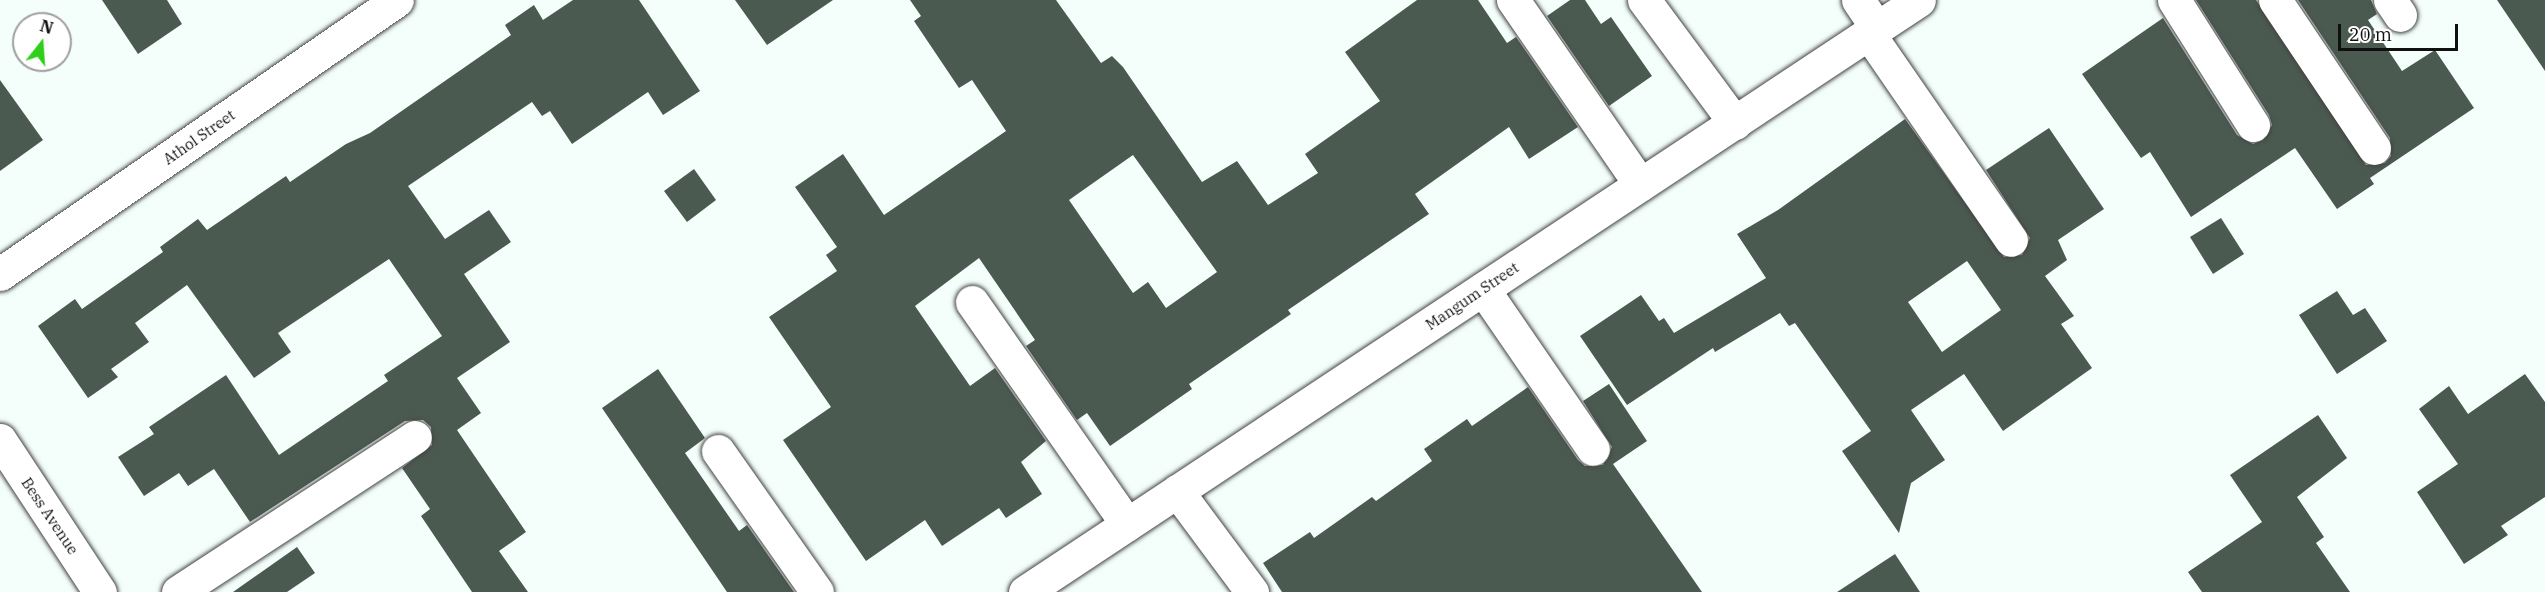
<!DOCTYPE html>
<html>
<head>
<meta charset="utf-8">
<style>
	body { margin:0 }
	#map { position:relative; width:2545px; height:592px; overflow:hidden; background:#f4fffc; font-family:"IBM Plex Serif",serif }
	div>[style] { position:absolute }
	.building>* { inset:0; background:#4b5a50 }
	.roads { filter:drop-shadow(0 0 2px #434343) drop-shadow(0 0 2px #434343) }
	.minor>* { height:33px; margin:-16.5px; padding:0 16.5px; transform-origin:16.5px; border-radius:16.5px; background:#fff }
	span { translate:-50% -50%; white-space:nowrap; text-align:center; line-height:1.15; -webkit-text-stroke:6px #fff; paint-order:stroke }
	.street-label { font-size:15px; color:#101010 }
	.north { position:absolute; left:12px; top:12px; width:60px; height:60px; box-sizing:border-box; background:#fff; border:2px solid #9f9f9f; border-radius:50%; rotate:17deg; font-size:16px; font-weight:700; line-height:24px; text-align:center; color:#101010 }
	.north::after { content:''; display:block; margin:auto; width:21px; height:27px; background:#2fce1a; clip-path:polygon(50% 0,100% 100%,50% 72%,0 100%) }
	.scale { position:absolute; left:2338px; top:24px; width:120px; height:27px; box-sizing:border-box; border:3px solid #101010; border-top:0; padding-left:8px; font-size:18px; line-height:21px; white-space:nowrap; color:#101010; -webkit-text-stroke:4px #fff; paint-order:stroke }
</style>
</head>
<body>
<div id="map">
	<div class="building">
		<i style="clip-path:polygon(102px 0,167px 0,182px 24px,138px 54px)"></i>
		<i style="clip-path:polygon(573px 0,639px 0,700px 91px,663px 115px,648px 92px,572px 144px,550px 111px,542px 116px,532px 102px,408px 186px,445px 239px,489px 210px,511px 242px,464px 274px,510px 342px,457px 378px,481px 413px,457px 430px,526px 532px,499px 551px,528px 592px,472px 592px,421px 516px,430px 509px,402px 468px,432px 445px,431px 427px,423px 420px,405px 421px,250px 522px,214px 469px,188px 486px,179px 473px,144px 496px,118px 457px,154px 434px,149px 427px,226px 375px,279px 455px,388px 381px,384px 375px,442px 336px,389px 259px,278px 333px,291px 352px,254px 378px,187px 285px,135px 323px,149px 342px,111px 369px,118px 377px,88px 398px,38px 326px,75px 299px,82px 309px,163px 252px,160px 247px,198px 219px,207px 230px,286px 176px,290px 182px,346px 144px,370px 133px,511px 35px,505px 25px,534px 5px,543px 20px)"></i>
		<i style="clip-path:polygon(735px 0,833px 0,767px 45px)"></i>
		<i style="clip-path:polygon(evenodd,910px 0,1056px 0,1101px 63px,1112px 56px,1123px 67px,1202px 182px,1237px 161px,1268px 205px,1318px 173px,1305px 154px,1380px 101px,1345px 52px,1417px 0,1478px 0,1507px 43px,1516px 37px,1578px 127px,1529px 159px,1509px 127px,1415px 194px,1429px 214px,1288px 310px,1291px 314px,1189px 384px,1192px 389px,1110px 446px,1087px 413px,1077px 420px,1026px 346px,1035px 340px,979px 258px,915px 306px,970px 386px,995px 368px,1046px 441px,1021px 462px,1042px 494px,1006px 518px,999px 508px,942px 546px,925px 520px,866px 561px,783px 440px,831px 407px,769px 317px,837px 271px,826px 255px,837px 247px,795px 187px,843px 154px,884px 215px,1006px 131px,972px 80px,959px 88px,914px 21px,921px 16px,910px 0,1133px 155px,1217px 272px,1166px 308px,1148px 282px,1133px 293px,1069px 200px,1133px 155px)"></i>
		<i style="clip-path:polygon(1570px 0,1585px 0,1601px 24px,1611px 17px,1652px 76px,1609px 106px,1547px 16px)"></i>
		<i style="clip-path:polygon(2196px 0,2256px 0,2366px 165px,2385px 163px,2391px 156px,2390px 138px,2298px 0,2371px 0,2377px 14px,2368px 20px,2402px 71px,2435px 50px,2474px 108px,2370px 178px,2374px 184px,2337px 209px,2295px 148px,2191px 217px,2150px 152px,2141px 158px,2082px 74px,2163px 18px,2237px 135px,2253px 144px,2263px 140px,2272px 125px,2269px 115px)"></i>
		<i style="clip-path:polygon(2497px 0,2545px 0,2545px 71px)"></i>
		<i style="clip-path:polygon(0 80px,43px 140px,0 171px)"></i>
		<i style="clip-path:polygon(evenodd,1905px 119px,2004px 257px,2022px 255px,2030px 238px,1986px 170px,2049px 128px,2104px 209px,2058px 240px,2067px 260px,2045px 276px,2074px 316px,2061px 324px,2092px 368px,2003px 431px,1964px 374px,1911px 410px,1945px 460px,1911px 483px,1899px 533px,1842px 451px,1871px 431px,1795px 323px,1789px 326px,1780px 313px,1715px 352px,1713px 348px,1627px 405px,1580px 336px,1641px 295px,1659px 321px,1664px 318px,1674px 333px,1766px 278px,1737px 234px,1778px 210px,1905px 119px,1967px 261px,2001px 310px,1942px 352px,1908px 302px,1967px 261px)"></i>
		<i style="clip-path:polygon(694px 169px,716px 200px,687px 222px,664px 191px)"></i>
		<i style="clip-path:polygon(2221px 218px,2244px 254px,2213px 274px,2190px 237px)"></i>
		<i style="clip-path:polygon(2337px 291px,2353px 315px,2365px 308px,2387px 341px,2337px 374px,2299px 315px)"></i>
		<i style="clip-path:polygon(658px 369px,705px 438px,685px 453px,739px 531px,747px 525px,794px 592px,727px 592px,602px 408px)"></i>
		<i style="clip-path:polygon(2525px 374px,2545px 402px,2545px 497px,2501px 526px,2508px 535px,2464px 564px,2417px 492px,2458px 464px,2419px 409px,2449px 386px,2468px 414px)"></i>
		<i style="clip-path:polygon(1609px 384px,1647px 441px,1613px 464px,1702px 592px,1282px 592px,1263px 563px,1310px 532px,1314px 538px,1372px 497px,1376px 501px,1432px 461px,1424px 449px,1467px 419px,1472px 426px,1528px 387px,1578px 460px,1585px 466px,1603px 465px,1612px 447px,1583px 401px)"></i>
		<i style="clip-path:polygon(2318px 415px,2347px 458px,2297px 497px,2324px 537px,2316px 543px,2350px 592px,2202px 592px,2188px 572px,2262px 522px,2230px 475px)"></i>
		<i style="clip-path:polygon(297px 547px,315px 573px,287px 592px,233px 592px)"></i>
		<i style="clip-path:polygon(1895px 554px,1920px 592px,1837px 592px)"></i>
	</div>
	<div class="roads">
		<div class="minor">
			<i style="left:1513px;top:0;width:224px;rotate:55.4deg"></i>
			<i style="left:1644px;top:0;width:153px;rotate:53.5deg"></i>
			<i style="left:1858px;top:0;width:34px;rotate:56deg"></i>
			<i style="left:2174px;top:0;width:148px;rotate:57.7deg"></i>
			<i style="left:2275px;top:0;width:178px;rotate:56.2deg"></i>
			<i style="left:2390px;top:0;width:18px;rotate:56deg"></i>
			<i style="left:1869px;top:34px;width:250px;rotate:55.4deg"></i>
			<i style="left:0;top:274px;width:482px;rotate:-34.6deg"></i>
			<i style="left:1483px;top:289px;width:194px;rotate:55.5deg"></i>
			<i style="left:972px;top:302px;width:271px;rotate:55.1deg"></i>
			<i style="left:0;top:440px;width:182px;rotate:56.7deg"></i>
			<i style="left:718px;top:451px;width:172px;rotate:54.9deg"></i>
			<i style="left:1177px;top:491px;width:126px;rotate:53.4deg"></i>
			<i style="left:178px;top:592px;width:283px;rotate:-33.2deg"></i>
			<i style="left:1025px;top:592px;width:1072px;rotate:-33.51deg"></i>
		</div>
	</div>
	<div class="street-label">
		<span style="left:199px;top:137px;rotate:-35deg">Athol Street</span>
		<span style="left:1472px;top:296px;rotate:-34deg">Mangum Street</span>
		<span style="left:50px;top:516px;rotate:56deg">Bess Avenue</span>
	</div>
	<div class="north">N</div>
	<div class="scale">20 m</div>
</div>
</body>
</html>
